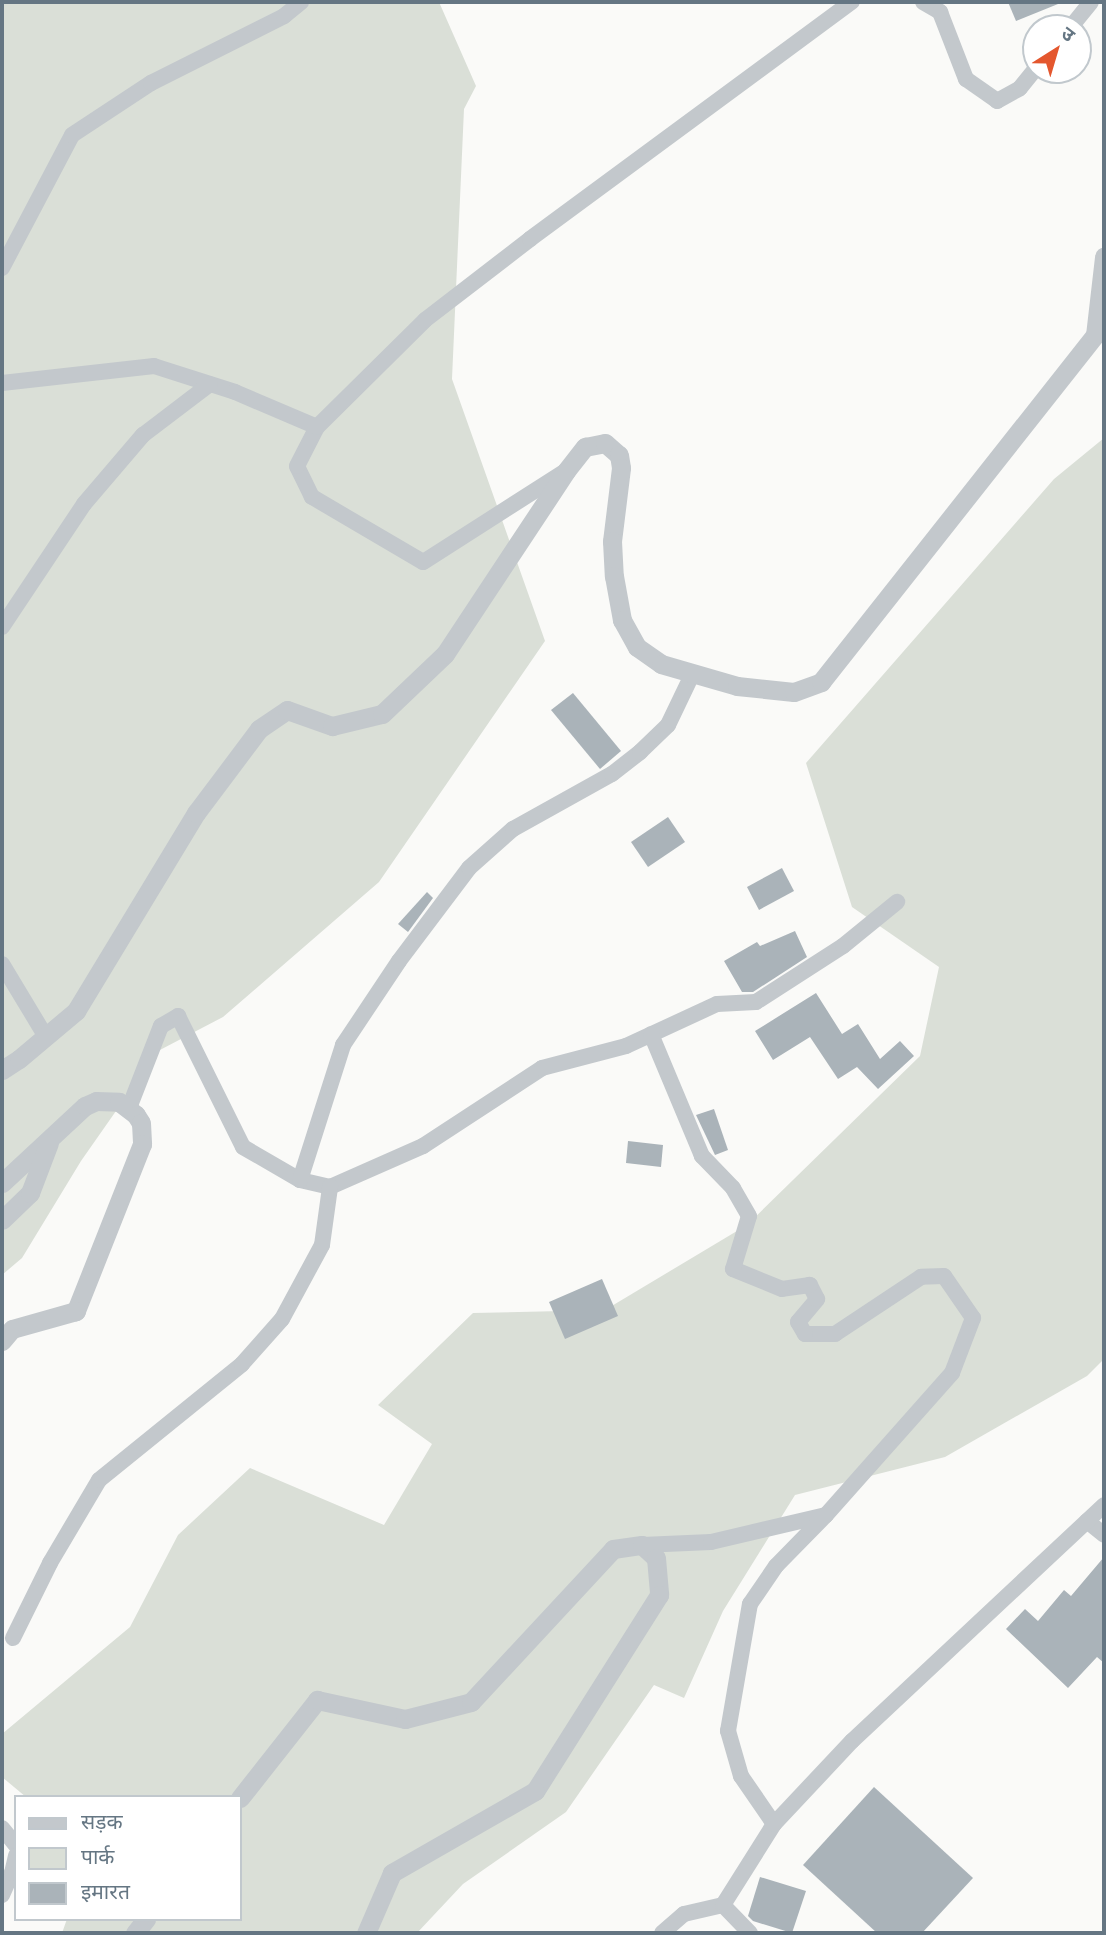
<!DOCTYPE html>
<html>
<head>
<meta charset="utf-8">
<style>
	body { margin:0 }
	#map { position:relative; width:1106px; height:1935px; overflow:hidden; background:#fafaf8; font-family:Raleway,"Noto Sans Devanagari",sans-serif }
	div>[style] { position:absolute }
	.green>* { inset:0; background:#dadfd7 }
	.building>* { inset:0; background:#aab3b9 }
	.minor>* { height:16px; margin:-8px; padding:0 8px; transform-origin:8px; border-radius:8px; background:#c3c8cc }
	.tertiary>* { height:19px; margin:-9.5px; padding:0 9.5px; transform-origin:9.5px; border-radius:9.5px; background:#c3c8cc }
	span { translate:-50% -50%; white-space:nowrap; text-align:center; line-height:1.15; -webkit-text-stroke:7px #fff; paint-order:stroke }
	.frame { position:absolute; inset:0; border:4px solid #657683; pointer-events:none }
	.legend { position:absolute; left:14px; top:1795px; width:228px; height:126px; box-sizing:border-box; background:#fff; border:2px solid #c1c8cd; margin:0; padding:9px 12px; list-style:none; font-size:21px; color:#657683 }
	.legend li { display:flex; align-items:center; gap:14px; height:35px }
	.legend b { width:35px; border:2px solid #c1c8cd }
	.north { position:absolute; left:1022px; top:14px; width:70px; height:70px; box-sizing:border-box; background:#fff; border:2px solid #c1c8cd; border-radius:50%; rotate:37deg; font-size:19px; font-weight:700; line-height:28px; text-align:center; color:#657683 }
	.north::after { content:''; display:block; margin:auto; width:24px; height:32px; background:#e4572e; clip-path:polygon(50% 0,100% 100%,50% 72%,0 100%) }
</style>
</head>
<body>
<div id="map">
	<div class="green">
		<i style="clip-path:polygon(2px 2px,439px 2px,476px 86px,464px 109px,452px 379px,545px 641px,379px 882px,223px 1017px,158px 1051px,81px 1161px,22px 1258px,2px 1275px)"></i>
		<i style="clip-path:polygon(1104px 438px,1104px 1359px,1087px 1376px,945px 1457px,795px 1495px,723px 1611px,684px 1698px,654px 1685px,566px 1812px,463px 1884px,417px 1933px,62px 1933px,67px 1919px,240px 1919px,240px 1797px,26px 1797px,2px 1777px,2px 1734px,130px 1627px,178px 1535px,250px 1468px,384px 1525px,432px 1444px,378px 1405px,473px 1313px,605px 1310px,747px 1225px,920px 1056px,939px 967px,852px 907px,806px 763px,1054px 479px)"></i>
	</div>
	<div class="building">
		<i style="clip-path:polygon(1008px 2px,1063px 2px,1016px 21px)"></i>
		<i style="clip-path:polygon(573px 693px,621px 751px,600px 769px,551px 710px)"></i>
		<i style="clip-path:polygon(668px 817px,685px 842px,648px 867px,631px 842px)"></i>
		<i style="clip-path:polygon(782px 868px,794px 891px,759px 910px,747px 887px)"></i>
		<i style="clip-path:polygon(427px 892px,433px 898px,408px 932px,398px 924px)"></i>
		<i style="clip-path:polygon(795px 931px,807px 957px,753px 992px,742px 992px,724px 961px,757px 942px,760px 946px)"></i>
		<i style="clip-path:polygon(816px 993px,842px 1034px,858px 1024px,880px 1059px,900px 1041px,914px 1056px,878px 1089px,857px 1067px,838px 1079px,810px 1037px,773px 1060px,755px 1031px)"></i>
		<i style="clip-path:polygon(714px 1109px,728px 1150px,715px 1155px,696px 1115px)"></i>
		<i style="clip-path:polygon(628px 1141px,663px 1145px,661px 1167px,626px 1163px)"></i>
		<i style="clip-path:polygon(602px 1279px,618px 1316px,565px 1339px,549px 1302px)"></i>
		<i style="clip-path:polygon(1104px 1557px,1104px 1663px,1097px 1657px,1068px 1688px,1006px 1629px,1025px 1609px,1038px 1621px,1064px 1590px,1071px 1596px)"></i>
		<i style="clip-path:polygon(874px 1787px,973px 1878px,922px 1933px,877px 1933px,803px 1865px)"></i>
		<i style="clip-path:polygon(760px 1877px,806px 1891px,792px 1933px,753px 1921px,748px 1916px)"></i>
	</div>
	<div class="minor">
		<i style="left:923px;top:2px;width:20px;rotate:30deg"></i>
		<i style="left:940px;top:12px;width:72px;rotate:68.8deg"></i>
		<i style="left:966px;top:79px;width:38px;rotate:35deg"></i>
		<i style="left:997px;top:101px;width:26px;rotate:-29deg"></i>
		<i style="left:1020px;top:88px;width:26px;rotate:-51deg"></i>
		<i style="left:1070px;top:28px;width:33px;rotate:-51deg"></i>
		<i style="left:2px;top:268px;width:150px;rotate:-62.2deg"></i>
		<i style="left:72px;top:135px;width:95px;rotate:-33.4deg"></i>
		<i style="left:151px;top:83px;width:149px;rotate:-26.7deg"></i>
		<i style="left:284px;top:16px;width:22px;rotate:-39deg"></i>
		<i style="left:2px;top:383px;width:153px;rotate:-6.4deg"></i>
		<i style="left:154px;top:366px;width:85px;rotate:17.8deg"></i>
		<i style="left:235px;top:392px;width:89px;rotate:23.1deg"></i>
		<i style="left:564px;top:472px;width:167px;rotate:147.4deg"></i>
		<i style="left:423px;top:562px;width:129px;rotate:-149.6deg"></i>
		<i style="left:312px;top:497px;width:34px;rotate:-116deg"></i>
		<i style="left:297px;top:466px;width:44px;rotate:-62.9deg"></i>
		<i style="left:317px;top:427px;width:152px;rotate:-44.7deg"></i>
		<i style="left:425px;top:320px;width:133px;rotate:-37.6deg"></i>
		<i style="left:530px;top:239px;width:400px;rotate:-36.4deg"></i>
		<i style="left:2px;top:627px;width:148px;rotate:-56.3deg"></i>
		<i style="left:84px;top:504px;width:91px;rotate:-49.5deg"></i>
		<i style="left:143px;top:435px;width:84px;rotate:-37.3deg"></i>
		<i style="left:2px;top:964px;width:85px;rotate:58.9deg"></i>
		<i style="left:129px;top:1108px;width:88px;rotate:-68.7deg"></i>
		<i style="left:161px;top:1026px;width:20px;rotate:-30deg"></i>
		<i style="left:178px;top:1016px;width:146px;rotate:63.6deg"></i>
		<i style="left:243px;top:1147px;width:66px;rotate:30.1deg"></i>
		<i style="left:300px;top:1180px;width:31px;rotate:13deg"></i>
		<i style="left:330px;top:1187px;width:102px;rotate:-23.8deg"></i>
		<i style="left:423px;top:1146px;width:142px;rotate:-33.2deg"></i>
		<i style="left:542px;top:1068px;width:87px;rotate:-14.7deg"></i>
		<i style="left:626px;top:1046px;width:100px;rotate:-24.8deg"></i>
		<i style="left:717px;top:1004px;width:39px;rotate:-3deg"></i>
		<i style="left:756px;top:1002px;width:103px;rotate:-32.8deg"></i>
		<i style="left:843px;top:946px;width:70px;rotate:-39.2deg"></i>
		<i style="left:300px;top:1180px;width:142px;rotate:-72.3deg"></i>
		<i style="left:343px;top:1045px;width:101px;rotate:-56.3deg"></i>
		<i style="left:399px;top:961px;width:116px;rotate:-53deg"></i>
		<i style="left:469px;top:868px;width:59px;rotate:-41.6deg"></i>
		<i style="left:513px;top:829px;width:113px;rotate:-29.1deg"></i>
		<i style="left:612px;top:774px;width:36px;rotate:-38deg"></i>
		<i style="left:640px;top:752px;width:39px;rotate:-44deg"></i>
		<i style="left:668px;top:725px;width:55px;rotate:-64.4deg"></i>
		<i style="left:1087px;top:1521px;width:22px;rotate:39deg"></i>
		<i style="left:642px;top:1545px;width:69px;rotate:-2.5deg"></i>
		<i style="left:711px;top:1542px;width:118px;rotate:-13.2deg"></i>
		<i style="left:826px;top:1515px;width:190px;rotate:-48.4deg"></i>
		<i style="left:952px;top:1373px;width:59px;rotate:-69.1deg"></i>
		<i style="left:973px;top:1318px;width:51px;rotate:-124.6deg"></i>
		<i style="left:944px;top:1276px;width:23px;rotate:178deg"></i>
		<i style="left:921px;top:1277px;width:103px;rotate:146.5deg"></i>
		<i style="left:835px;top:1334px;width:30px;rotate:180deg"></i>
		<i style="left:805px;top:1334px;width:14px;rotate:-120deg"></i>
		<i style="left:798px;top:1322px;width:30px;rotate:-50deg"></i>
		<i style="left:817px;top:1299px;width:16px;rotate:-117deg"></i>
		<i style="left:810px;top:1285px;width:28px;rotate:172deg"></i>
		<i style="left:782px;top:1289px;width:53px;rotate:-157.8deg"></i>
		<i style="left:733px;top:1269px;width:55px;rotate:-73.2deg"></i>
		<i style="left:749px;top:1216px;width:32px;rotate:-120deg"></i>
		<i style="left:733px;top:1188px;width:45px;rotate:-134.1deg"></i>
		<i style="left:702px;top:1156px;width:132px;rotate:-112.7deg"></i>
		<i style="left:13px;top:1638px;width:84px;rotate:-63.7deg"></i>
		<i style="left:50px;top:1563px;width:96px;rotate:-59.4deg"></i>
		<i style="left:99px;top:1480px;width:184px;rotate:-39deg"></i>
		<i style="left:242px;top:1364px;width:60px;rotate:-48.4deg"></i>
		<i style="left:282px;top:1319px;width:84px;rotate:-61.6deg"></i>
		<i style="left:322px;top:1245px;width:59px;rotate:-82.1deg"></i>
		<i style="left:774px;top:1824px;width:58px;rotate:-124.5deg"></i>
		<i style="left:741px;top:1776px;width:47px;rotate:-106.1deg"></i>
		<i style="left:728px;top:1731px;width:129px;rotate:-80.2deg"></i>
		<i style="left:750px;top:1604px;width:46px;rotate:-55.6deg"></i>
		<i style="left:776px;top:1566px;width:71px;rotate:-45.6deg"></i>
		<i style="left:2px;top:1828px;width:22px;rotate:51deg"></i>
		<i style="left:2px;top:1895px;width:24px;rotate:-66deg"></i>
		<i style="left:12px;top:1873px;width:18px;rotate:-77deg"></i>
		<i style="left:662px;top:1933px;width:29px;rotate:-41deg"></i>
		<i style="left:684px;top:1914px;width:40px;rotate:-13deg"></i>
		<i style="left:750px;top:1933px;width:39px;rotate:-134deg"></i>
		<i style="left:723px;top:1905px;width:96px;rotate:-57.8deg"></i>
		<i style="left:774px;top:1824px;width:114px;rotate:-46.8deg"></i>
		<i style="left:852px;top:1741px;width:345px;rotate:-43.1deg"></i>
	</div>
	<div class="tertiary">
		<i style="left:2px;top:1070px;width:20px;rotate:-33deg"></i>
		<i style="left:19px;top:1059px;width:75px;rotate:-40.1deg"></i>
		<i style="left:76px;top:1011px;width:232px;rotate:-58.8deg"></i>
		<i style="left:196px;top:813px;width:105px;rotate:-53.1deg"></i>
		<i style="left:259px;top:729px;width:34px;rotate:-34deg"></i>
		<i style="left:287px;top:710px;width:48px;rotate:19.6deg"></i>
		<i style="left:332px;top:726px;width:51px;rotate:-13.5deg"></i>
		<i style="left:382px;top:714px;width:87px;rotate:-43.6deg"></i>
		<i style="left:445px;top:654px;width:219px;rotate:-56.5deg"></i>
		<i style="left:566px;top:471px;width:31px;rotate:-52deg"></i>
		<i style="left:585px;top:447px;width:20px;rotate:-11deg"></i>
		<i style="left:605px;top:443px;width:18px;rotate:41deg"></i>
		<i style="left:619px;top:455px;width:13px;rotate:81deg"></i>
		<i style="left:621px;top:468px;width:74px;rotate:97deg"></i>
		<i style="left:612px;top:541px;width:35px;rotate:87deg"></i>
		<i style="left:614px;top:576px;width:45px;rotate:79.7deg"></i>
		<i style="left:622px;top:620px;width:31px;rotate:61deg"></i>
		<i style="left:637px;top:647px;width:29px;rotate:35deg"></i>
		<i style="left:661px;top:664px;width:79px;rotate:16.1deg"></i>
		<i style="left:737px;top:686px;width:57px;rotate:6deg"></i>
		<i style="left:794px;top:692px;width:29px;rotate:-20deg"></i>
		<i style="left:821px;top:682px;width:442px;rotate:-51.7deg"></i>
		<i style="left:1095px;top:335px;width:79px;rotate:-83.4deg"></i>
		<i style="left:2px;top:1183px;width:113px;rotate:-42.9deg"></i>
		<i style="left:85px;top:1106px;width:12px;rotate:-24deg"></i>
		<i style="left:96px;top:1101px;width:23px;rotate:2deg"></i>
		<i style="left:119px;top:1102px;width:21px;rotate:37deg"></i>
		<i style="left:136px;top:1115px;width:9px;rotate:58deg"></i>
		<i style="left:141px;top:1123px;width:21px;rotate:87deg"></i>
		<i style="left:142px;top:1144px;width:180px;rotate:111.6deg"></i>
		<i style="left:76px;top:1311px;width:66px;rotate:164.3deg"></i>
		<i style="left:12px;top:1329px;width:16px;rotate:130deg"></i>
		<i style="left:2px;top:1220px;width:39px;rotate:-44deg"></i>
		<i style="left:30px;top:1193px;width:53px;rotate:-69.2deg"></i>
		<i style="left:240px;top:1798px;width:125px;rotate:-51.8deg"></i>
		<i style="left:317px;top:1700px;width:90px;rotate:12.2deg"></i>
		<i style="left:405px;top:1719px;width:68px;rotate:-14.4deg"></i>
		<i style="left:471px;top:1702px;width:209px;rotate:-47.1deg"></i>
		<i style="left:613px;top:1549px;width:29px;rotate:-8deg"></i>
		<i style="left:642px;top:1545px;width:19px;rotate:43deg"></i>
		<i style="left:656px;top:1558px;width:37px;rotate:85deg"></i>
		<i style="left:659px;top:1595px;width:232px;rotate:122.3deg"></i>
		<i style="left:535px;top:1791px;width:165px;rotate:150.2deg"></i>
		<i style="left:392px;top:1873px;width:65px;rotate:113.4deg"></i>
		<i style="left:135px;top:1933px;width:18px;rotate:-52deg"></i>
	</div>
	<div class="frame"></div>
	<ul class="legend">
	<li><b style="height:9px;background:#c3c8cc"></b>सड़क</li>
	<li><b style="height:19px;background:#dadfd7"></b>पार्क</li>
	<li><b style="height:19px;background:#aab3b9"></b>इमारत</li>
	</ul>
	<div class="north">उ</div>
</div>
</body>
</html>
